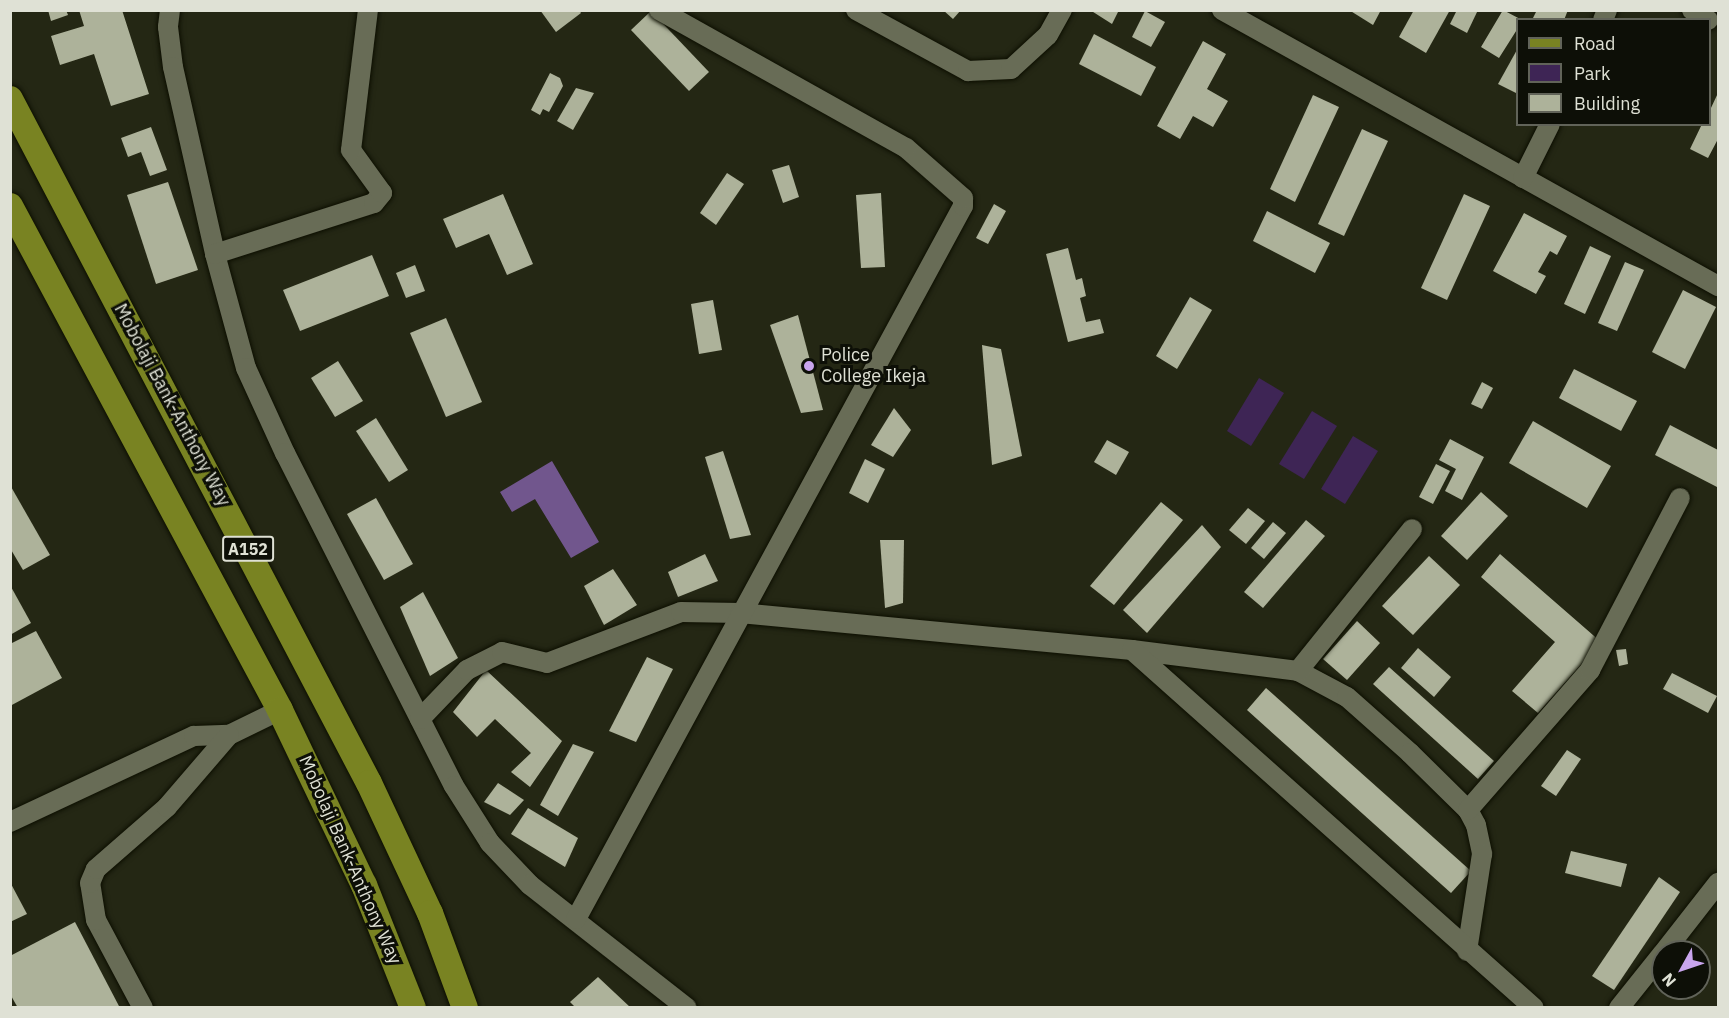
<!DOCTYPE html>
<html>
<head>
<meta charset="utf-8">
<style>
	body { margin:0 }
	#map { position:relative; width:1729px; height:1018px; overflow:hidden; background:#242714; font-family:"IBM Plex Sans",sans-serif }
	div>[style] { position:absolute }
	.green>* { inset:0; background:#3e2555 }
	.water>* { inset:0; background:#71568d }
	.building>* { inset:0; background:#adb29a }
	.roads { filter:drop-shadow(0 0 2px #0d0f01) drop-shadow(0 0 2px #0d0f01) }
	.minor>* { height:20px; margin:-10px; padding:0 10px; transform-origin:10px; border-radius:10px; background:#686c56 }
	.major>* { height:26px; margin:-13px; padding:0 13px; transform-origin:13px; border-radius:13px; background:#798322 }
	.dots>* { width:16px; height:16px; translate:-50% -50%; box-sizing:border-box; border:3px solid #0d0f07; border-radius:50% }
	span { translate:-50% -50%; white-space:nowrap; text-align:center; line-height:1.15; -webkit-text-stroke:6px #0d0f07; paint-order:stroke }
	.shield-label span { padding:2px 4px; background:#0d0f07; border:2px solid; border-radius:4px; -webkit-text-stroke-width:0 }
	.shield-label { font-size:16px; color:#dfe1d5; font-weight:700 }
	.poi-label { font-size:18px; color:#dfe1d5 }
	.left { translate:0 -50%; text-align:left }
	.street-label { font-size:18px; color:#dfe1d5 }
	.frame { position:absolute; inset:0; border:12px solid #dfe1d5; pointer-events:none }
	.legend { position:absolute; left:1516px; top:18px; width:195px; height:108px; box-sizing:border-box; background:#0d0f07; border:2px solid #616359; margin:0; padding:8px 10px; list-style:none; font-size:18px; color:#dfe1d5 }
	.legend li { display:flex; align-items:center; gap:12px; height:30px }
	.legend b { width:30px; border:2px solid #616359 }
	.north { position:absolute; left:1651px; top:940px; width:60px; height:60px; box-sizing:border-box; background:#0d0f07; border:2px solid #616359; border-radius:50%; rotate:230deg; font-size:16px; font-weight:700; line-height:24px; text-align:center; color:#dfe1d5 }
	.north::after { content:''; display:block; margin:auto; width:21px; height:27px; background:#c9a5ee; clip-path:polygon(50% 0,100% 100%,50% 72%,0 100%) }
</style>
</head>
<body>
<div id="map">
	<div class="green">
		<i style="clip-path:polygon(1259px 378px,1284px 393px,1251px 446px,1227px 431px)"></i>
		<i style="clip-path:polygon(1312px 411px,1337px 426px,1304px 479px,1279px 464px)"></i>
		<i style="clip-path:polygon(1353px 436px,1378px 451px,1345px 504px,1321px 489px)"></i>
	</div>
	<div class="water">
		<i style="clip-path:polygon(552px 461px,599px 542px,571px 558px,535px 499px,512px 512px,500px 492px)"></i>
	</div>
	<div class="building">
		<i style="clip-path:polygon(48px 10px,66px 10px,68px 15px,51px 21px)"></i>
		<i style="clip-path:polygon(79px 10px,122px 10px,149px 94px,111px 106px,94px 54px,60px 65px,51px 36px,84px 26px)"></i>
		<i style="clip-path:polygon(540px 10px,579px 10px,581px 13px,556px 32px)"></i>
		<i style="clip-path:polygon(943px 10px,961px 10px,953px 19px)"></i>
		<i style="clip-path:polygon(1090px 10px,1119px 10px,1112px 24px)"></i>
		<i style="clip-path:polygon(1349px 10px,1381px 10px,1373px 25px)"></i>
		<i style="clip-path:polygon(1414px 10px,1450px 10px,1426px 53px,1399px 37px)"></i>
		<i style="clip-path:polygon(1457px 10px,1478px 10px,1467px 33px,1450px 24px)"></i>
		<i style="clip-path:polygon(1503px 10px,1522px 20px,1518px 20px,1518px 28px,1499px 58px,1481px 47px)"></i>
		<i style="clip-path:polygon(1537px 10px,1568px 10px,1564px 20px,1532px 20px)"></i>
		<i style="clip-path:polygon(651px 11px,709px 72px,689px 91px,631px 30px)"></i>
		<i style="clip-path:polygon(1145px 11px,1165px 22px,1151px 47px,1132px 37px)"></i>
		<i style="clip-path:polygon(1094px 34px,1156px 67px,1141px 96px,1079px 64px)"></i>
		<i style="clip-path:polygon(1203px 41px,1226px 54px,1207px 89px,1228px 101px,1213px 127px,1193px 116px,1180px 139px,1157px 126px)"></i>
		<i style="clip-path:polygon(1518px 48px,1518px 94px,1498px 84px)"></i>
		<i style="clip-path:polygon(550px 73px,560px 78px,563px 86px,549px 112px,543px 109px,540px 115px,531px 110px)"></i>
		<i style="clip-path:polygon(576px 88px,594px 93px,573px 130px,557px 121px)"></i>
		<i style="clip-path:polygon(1718px 93px,1718px 139px,1708px 158px,1690px 149px,1702px 124px,1710px 124px,1710px 110px)"></i>
		<i style="clip-path:polygon(1313px 95px,1339px 107px,1295px 202px,1270px 189px)"></i>
		<i style="clip-path:polygon(151px 127px,167px 170px,150px 176px,141px 152px,128px 157px,121px 138px)"></i>
		<i style="clip-path:polygon(1362px 129px,1388px 141px,1344px 236px,1318px 224px)"></i>
		<i style="clip-path:polygon(789px 165px,799px 197px,783px 203px,772px 170px)"></i>
		<i style="clip-path:polygon(727px 173px,744px 184px,716px 225px,700px 213px)"></i>
		<i style="clip-path:polygon(168px 182px,198px 270px,156px 284px,127px 195px)"></i>
		<i style="clip-path:polygon(881px 193px,885px 267px,861px 268px,856px 195px)"></i>
		<i style="clip-path:polygon(503px 194px,533px 264px,507px 275px,489px 234px,456px 248px,443px 219px)"></i>
		<i style="clip-path:polygon(1464px 194px,1490px 206px,1447px 300px,1421px 288px)"></i>
		<i style="clip-path:polygon(994px 204px,1006px 211px,988px 244px,976px 238px)"></i>
		<i style="clip-path:polygon(1267px 211px,1330px 243px,1315px 273px,1253px 241px)"></i>
		<i style="clip-path:polygon(1524px 213px,1567px 236px,1557px 255px,1550px 251px,1538px 272px,1546px 276px,1536px 294px,1493px 271px)"></i>
		<i style="clip-path:polygon(1590px 246px,1611px 256px,1585px 314px,1564px 304px)"></i>
		<i style="clip-path:polygon(1068px 248px,1076px 280px,1082px 278px,1086px 296px,1080px 298px,1086px 322px,1100px 319px,1104px 333px,1068px 342px,1046px 254px)"></i>
		<i style="clip-path:polygon(372px 255px,389px 296px,300px 331px,283px 290px)"></i>
		<i style="clip-path:polygon(1625px 262px,1644px 270px,1617px 331px,1598px 323px)"></i>
		<i style="clip-path:polygon(415px 265px,425px 291px,406px 298px,396px 273px)"></i>
		<i style="clip-path:polygon(1683px 290px,1716px 307px,1685px 369px,1652px 352px)"></i>
		<i style="clip-path:polygon(1190px 297px,1212px 310px,1177px 369px,1156px 356px)"></i>
		<i style="clip-path:polygon(713px 300px,722px 350px,699px 354px,691px 304px)"></i>
		<i style="clip-path:polygon(798px 315px,823px 410px,801px 413px,770px 325px)"></i>
		<i style="clip-path:polygon(446px 318px,482px 402px,446px 417px,410px 333px)"></i>
		<i style="clip-path:polygon(982px 345px,1001px 349px,1022px 456px,992px 465px)"></i>
		<i style="clip-path:polygon(338px 361px,363px 401px,335px 417px,311px 378px)"></i>
		<i style="clip-path:polygon(1574px 369px,1637px 401px,1621px 431px,1559px 398px)"></i>
		<i style="clip-path:polygon(1482px 382px,1493px 388px,1482px 409px,1471px 404px)"></i>
		<i style="clip-path:polygon(894px 408px,911px 430px,893px 457px,871px 445px)"></i>
		<i style="clip-path:polygon(376px 418px,408px 470px,389px 482px,356px 431px)"></i>
		<i style="clip-path:polygon(1533px 421px,1611px 466px,1587px 508px,1509px 463px)"></i>
		<i style="clip-path:polygon(1670px 425px,1718px 450px,1717px 487px,1655px 455px)"></i>
		<i style="clip-path:polygon(1450px 439px,1484px 457px,1462px 500px,1445px 491px,1456px 469px,1439px 460px)"></i>
		<i style="clip-path:polygon(1107px 440px,1129px 452px,1116px 475px,1094px 462px)"></i>
		<i style="clip-path:polygon(723px 451px,751px 535px,730px 539px,705px 457px)"></i>
		<i style="clip-path:polygon(865px 459px,885px 469px,868px 503px,849px 493px)"></i>
		<i style="clip-path:polygon(1436px 464px,1450px 471px,1433px 504px,1419px 497px)"></i>
		<i style="clip-path:polygon(10px 485px,50px 555px,23px 570px,10px 548px)"></i>
		<i style="clip-path:polygon(1481px 492px,1508px 516px,1467px 560px,1441px 536px)"></i>
		<i style="clip-path:polygon(376px 498px,413px 564px,384px 580px,347px 514px)"></i>
		<i style="clip-path:polygon(1161px 502px,1183px 520px,1114px 605px,1090px 586px)"></i>
		<i style="clip-path:polygon(1248px 508px,1265px 521px,1246px 544px,1229px 530px)"></i>
		<i style="clip-path:polygon(1306px 520px,1325px 536px,1263px 608px,1244px 592px)"></i>
		<i style="clip-path:polygon(1273px 522px,1286px 533px,1264px 559px,1251px 548px)"></i>
		<i style="clip-path:polygon(1202px 525px,1221px 547px,1147px 633px,1123px 610px)"></i>
		<i style="clip-path:polygon(880px 540px,904px 540px,903px 603px,885px 608px)"></i>
		<i style="clip-path:polygon(705px 554px,718px 581px,678px 597px,668px 572px)"></i>
		<i style="clip-path:polygon(1500px 554px,1601px 642px,1538px 713px,1512px 691px,1555px 642px,1481px 577px)"></i>
		<i style="clip-path:polygon(1429px 556px,1460px 585px,1413px 635px,1382px 606px)"></i>
		<i style="clip-path:polygon(613px 569px,637px 605px,604px 625px,584px 586px)"></i>
		<i style="clip-path:polygon(10px 585px,31px 623px,10px 635px)"></i>
		<i style="clip-path:polygon(423px 592px,458px 658px,430px 676px,400px 607px)"></i>
		<i style="clip-path:polygon(1357px 621px,1380px 643px,1347px 680px,1323px 659px)"></i>
		<i style="clip-path:polygon(36px 631px,62px 678px,10px 706px,10px 644px)"></i>
		<i style="clip-path:polygon(1418px 648px,1451px 677px,1434px 697px,1401px 668px)"></i>
		<i style="clip-path:polygon(1626px 649px,1628px 664px,1619px 666px,1616px 650px)"></i>
		<i style="clip-path:polygon(647px 657px,673px 669px,636px 742px,609px 731px)"></i>
		<i style="clip-path:polygon(1389px 667px,1494px 761px,1478px 779px,1373px 684px)"></i>
		<i style="clip-path:polygon(486px 670px,562px 741px,530px 787px,511px 772px,531px 753px,495px 719px,477px 737px,453px 712px)"></i>
		<i style="clip-path:polygon(1672px 673px,1717px 696px,1708px 713px,1663px 689px)"></i>
		<i style="clip-path:polygon(1266px 688px,1471px 871px,1451px 893px,1247px 710px)"></i>
		<i style="clip-path:polygon(573px 744px,594px 752px,558px 816px,540px 805px)"></i>
		<i style="clip-path:polygon(1567px 750px,1581px 759px,1556px 796px,1541px 786px)"></i>
		<i style="clip-path:polygon(498px 783px,524px 800px,510px 815px,484px 802px)"></i>
		<i style="clip-path:polygon(528px 808px,578px 838px,565px 867px,511px 834px)"></i>
		<i style="clip-path:polygon(1571px 851px,1627px 864px,1621px 887px,1565px 873px)"></i>
		<i style="clip-path:polygon(1659px 877px,1680px 892px,1614px 990px,1592px 976px)"></i>
		<i style="clip-path:polygon(10px 882px,27px 914px,10px 922px)"></i>
		<i style="clip-path:polygon(75px 922px,120px 1008px,18px 1008px,10px 994px,10px 956px)"></i>
		<i style="clip-path:polygon(598px 977px,631px 1008px,576px 1008px,570px 1002px)"></i>
	</div>
	<div class="roads">
		<div class="minor">
			<i style="left:170px;top:10px;width:17px;rotate:97deg"></i>
			<i style="left:168px;top:27px;width:40px;rotate:82.9deg"></i>
			<i style="left:173px;top:67px;width:192px;rotate:77.3deg"></i>
			<i style="left:215px;top:254px;width:118px;rotate:74.8deg"></i>
			<i style="left:246px;top:368px;width:94px;rotate:65.4deg"></i>
			<i style="left:285px;top:453px;width:373px;rotate:63.1deg"></i>
			<i style="left:454px;top:786px;width:67px;rotate:57.7deg"></i>
			<i style="left:490px;top:843px;width:58px;rotate:46.4deg"></i>
			<i style="left:530px;top:885px;width:199px;rotate:38.1deg"></i>
			<i style="left:856px;top:10px;width:128px;rotate:28.6deg"></i>
			<i style="left:968px;top:71px;width:43px;rotate:-2.7deg"></i>
			<i style="left:1011px;top:69px;width:50px;rotate:-42.6deg"></i>
			<i style="left:1048px;top:35px;width:29px;rotate:-61deg"></i>
			<i style="left:1222px;top:10px;width:568px;rotate:29.09deg"></i>
			<i style="left:1692px;top:10px;width:19px;rotate:32deg"></i>
			<i style="left:1603px;top:20px;width:11px;rotate:-68deg"></i>
			<i style="left:1523px;top:178px;width:60px;rotate:-63.4deg"></i>
			<i style="left:215px;top:254px;width:167px;rotate:-17.8deg"></i>
			<i style="left:374px;top:203px;width:13px;rotate:-51deg"></i>
			<i style="left:382px;top:193px;width:53px;rotate:-125.8deg"></i>
			<i style="left:351px;top:150px;width:141px;rotate:-83.1deg"></i>
			<i style="left:1132px;top:650px;width:167px;rotate:7.2deg"></i>
			<i style="left:1298px;top:671px;width:55px;rotate:28deg"></i>
			<i style="left:1347px;top:697px;width:84px;rotate:41.6deg"></i>
			<i style="left:1410px;top:753px;width:81px;rotate:44.5deg"></i>
			<i style="left:1468px;top:810px;width:17px;rotate:62deg"></i>
			<i style="left:1476px;top:825px;width:30px;rotate:78deg"></i>
			<i style="left:1482px;top:854px;width:98px;rotate:98.8deg"></i>
			<i style="left:1298px;top:671px;width:182px;rotate:-51.2deg"></i>
			<i style="left:420px;top:719px;width:68px;rotate:-46.2deg"></i>
			<i style="left:467px;top:670px;width:39px;rotate:-27deg"></i>
			<i style="left:502px;top:652px;width:46px;rotate:13.7deg"></i>
			<i style="left:547px;top:663px;width:143px;rotate:-20.8deg"></i>
			<i style="left:681px;top:612px;width:59px;rotate:1deg"></i>
			<i style="left:740px;top:613px;width:394px;rotate:5.4deg"></i>
			<i style="left:1132px;top:650px;width:538px;rotate:41.69deg"></i>
			<i style="left:1468px;top:810px;width:186px;rotate:-48.9deg"></i>
			<i style="left:1590px;top:670px;width:194px;rotate:-62.4deg"></i>
			<i style="left:10px;top:822px;width:203px;rotate:-25.1deg"></i>
			<i style="left:194px;top:736px;width:35px;rotate:-2deg"></i>
			<i style="left:229px;top:735px;width:57px;rotate:-26.1deg"></i>
			<i style="left:576px;top:919px;width:811px;rotate:-61.51deg"></i>
			<i style="left:963px;top:206px;width:8px;rotate:-90deg"></i>
			<i style="left:963px;top:198px;width:76px;rotate:-138.7deg"></i>
			<i style="left:906px;top:148px;width:283px;rotate:-150.8deg"></i>
			<i style="left:1664px;top:952px;width:88px;rotate:-52deg"></i>
			<i style="left:143px;top:1008px;width:100px;rotate:-118.1deg"></i>
			<i style="left:96px;top:920px;width:37px;rotate:-99deg"></i>
			<i style="left:90px;top:883px;width:15px;rotate:-67deg"></i>
			<i style="left:96px;top:869px;width:94px;rotate:-41.1deg"></i>
			<i style="left:167px;top:807px;width:95px;rotate:-49.3deg"></i>
			<i style="left:1619px;top:1008px;width:70px;rotate:-51.3deg"></i>
		</div>
		<div class="major">
			<i style="left:10px;top:99px;width:772px;rotate:62.31deg"></i>
			<i style="left:369px;top:783px;width:144px;rotate:64.9deg"></i>
			<i style="left:430px;top:913px;width:101px;rotate:69.8deg"></i>
			<i style="left:10px;top:206px;width:572px;rotate:61.82deg"></i>
			<i style="left:280px;top:710px;width:194px;rotate:64.4deg"></i>
			<i style="left:364px;top:885px;width:132px;rotate:68.3deg"></i>
		</div>
	</div>
	<div class="dots">
		<i style="left:809px;top:366px;background:#c9a5ee"></i>
	</div>
	<div class="shield-label">
		<span style="left:248px;top:549px">A152</span>
	</div>
	<div class="poi-label">
		<span class="left" style="left:821px;top:366px">Police<br>College Ikeja</span>
	</div>
	<div class="street-label">
		<span style="left:172px;top:405px;rotate:62deg">Mobolaji Bank-Anthony Way</span>
		<span style="left:350px;top:860px;rotate:66deg">Mobolaji Bank-Anthony Way</span>
	</div>
	<div class="frame"></div>
	<ul class="legend">
	<li><b style="height:8px;background:#798322"></b>Road</li>
	<li><b style="height:16px;background:#3e2555"></b>Park</li>
	<li><b style="height:16px;background:#adb29a"></b>Building</li>
	</ul>
	<div class="north">N</div>
</div>
</body>
</html>
